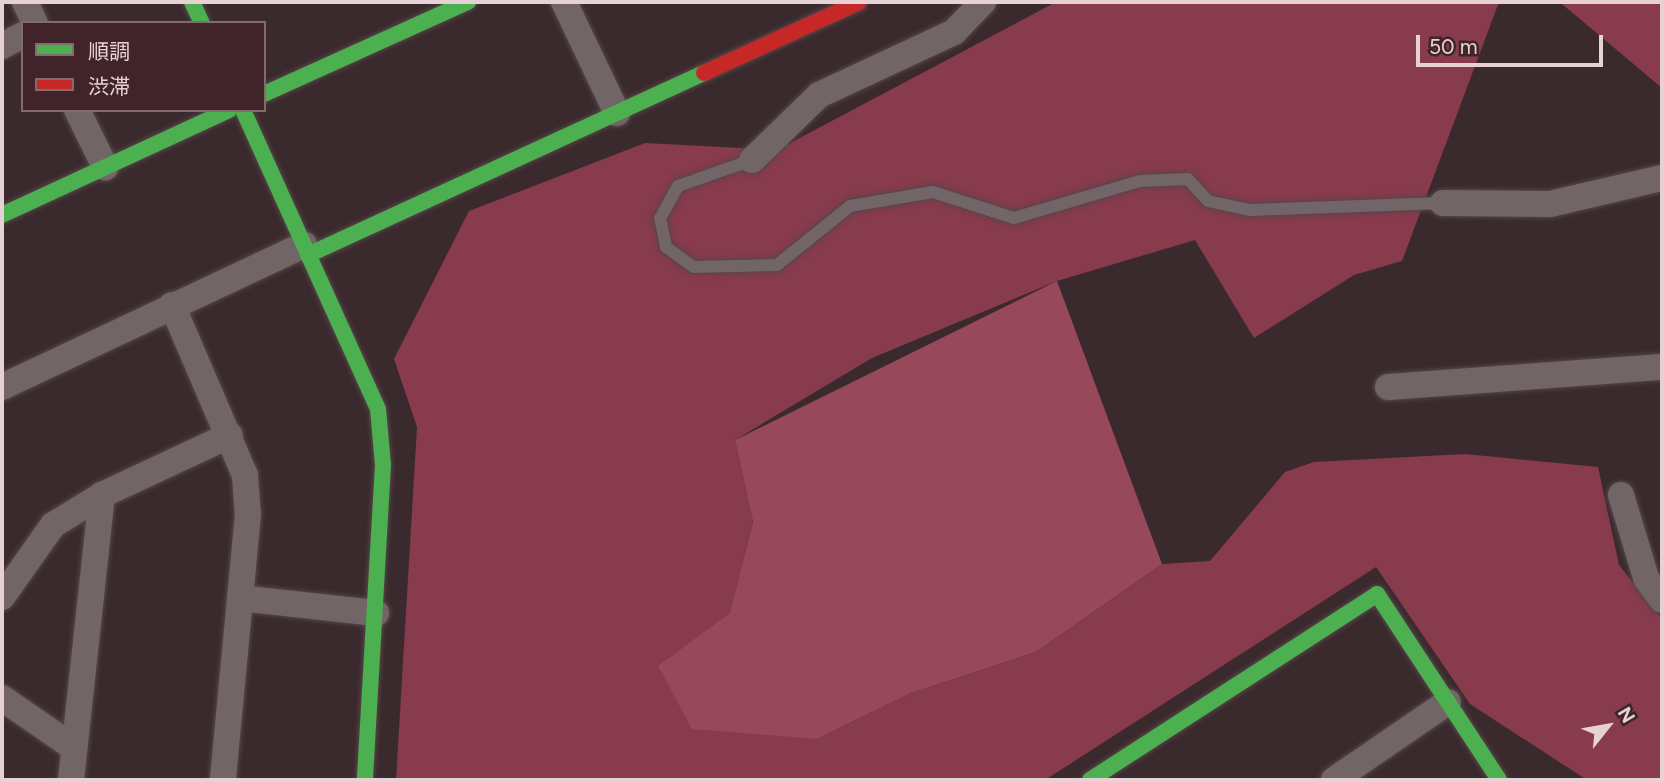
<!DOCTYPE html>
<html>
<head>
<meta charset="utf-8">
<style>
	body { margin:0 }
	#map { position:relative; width:1664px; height:782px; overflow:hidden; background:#3b2a2d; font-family:Figtree,"Noto Sans JP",sans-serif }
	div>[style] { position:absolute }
	.forest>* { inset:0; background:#873b4d }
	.water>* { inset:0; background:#97485a }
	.roads { filter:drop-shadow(0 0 2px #544648) drop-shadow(0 0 2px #544648) }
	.lane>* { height:12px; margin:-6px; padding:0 6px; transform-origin:6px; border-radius:6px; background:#726567 }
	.street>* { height:26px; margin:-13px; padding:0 13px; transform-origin:13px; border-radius:13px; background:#726567 }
	.fast>* { height:16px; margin:-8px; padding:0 8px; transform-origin:8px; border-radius:8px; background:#4caf50 }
	.jam>* { height:16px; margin:-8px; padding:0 8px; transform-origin:8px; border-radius:8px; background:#c62828 }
	span { translate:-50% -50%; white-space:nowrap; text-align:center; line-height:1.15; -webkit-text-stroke:5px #412429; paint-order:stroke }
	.frame { position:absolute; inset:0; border:4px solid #e6d2d4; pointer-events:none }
	.legend { position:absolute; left:21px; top:21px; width:245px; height:91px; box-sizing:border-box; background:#412429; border:2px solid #836a6d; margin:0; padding:9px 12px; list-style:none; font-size:21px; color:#e6d2d4 }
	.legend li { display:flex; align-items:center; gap:14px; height:35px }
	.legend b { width:35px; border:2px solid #836a6d }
	.north { position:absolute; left:1573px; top:691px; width:70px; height:70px; -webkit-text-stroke:5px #412429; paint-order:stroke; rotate:59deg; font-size:19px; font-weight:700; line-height:28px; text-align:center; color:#e6d2d4 }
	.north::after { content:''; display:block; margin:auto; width:24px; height:32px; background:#e6d2d4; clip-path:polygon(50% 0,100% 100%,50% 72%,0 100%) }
	.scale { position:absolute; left:1416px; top:35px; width:187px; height:32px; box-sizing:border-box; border:4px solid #e6d2d4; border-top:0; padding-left:9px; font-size:21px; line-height:24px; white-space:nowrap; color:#e6d2d4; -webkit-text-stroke:5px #412429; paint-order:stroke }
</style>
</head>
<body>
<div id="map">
	<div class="forest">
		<i style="clip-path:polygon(1056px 2px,1499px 2px,1402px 261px,1354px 275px,1254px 338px,1195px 240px,1057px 281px,872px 358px,735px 440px,753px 522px,730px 614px,817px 739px,911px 693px,1036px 652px,1162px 564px,1210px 561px,1285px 472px,1314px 462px,1465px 454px,1598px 467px,1619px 565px,1662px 618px,1662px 780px,1587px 780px,1470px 704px,1376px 567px,1045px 780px,396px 780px,417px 427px,394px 359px,469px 211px,645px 143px,777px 150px)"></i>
		<i style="clip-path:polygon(1548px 2px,1662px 2px,1662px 88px,1562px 4px)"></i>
	</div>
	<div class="water">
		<i style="clip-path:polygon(1057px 281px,1162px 564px,1036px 652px,911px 693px,817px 739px,692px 729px,658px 666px,730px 613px,753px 522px,735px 440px)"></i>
	</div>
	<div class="roads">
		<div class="lane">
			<i style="left:752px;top:160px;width:78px;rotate:160.6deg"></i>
			<i style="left:678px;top:186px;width:37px;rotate:119deg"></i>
			<i style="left:660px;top:218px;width:30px;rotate:78deg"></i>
			<i style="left:666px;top:247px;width:34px;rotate:36deg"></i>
			<i style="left:694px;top:267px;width:83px;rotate:-1.4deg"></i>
			<i style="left:777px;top:265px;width:94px;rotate:-38.9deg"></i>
			<i style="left:850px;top:206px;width:84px;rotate:-9.6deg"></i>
			<i style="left:933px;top:192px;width:85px;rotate:17.8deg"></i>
			<i style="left:1014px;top:218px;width:131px;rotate:-16.4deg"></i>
			<i style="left:1140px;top:181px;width:48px;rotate:-2.4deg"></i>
			<i style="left:1188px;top:179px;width:30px;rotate:48deg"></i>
			<i style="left:1208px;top:201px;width:43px;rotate:12.1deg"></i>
			<i style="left:1250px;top:210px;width:193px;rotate:-2.1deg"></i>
		</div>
		<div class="street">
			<i style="left:25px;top:2px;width:23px;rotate:65deg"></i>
			<i style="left:564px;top:2px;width:123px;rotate:64.5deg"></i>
			<i style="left:2px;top:46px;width:24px;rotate:-28deg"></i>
			<i style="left:77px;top:110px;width:64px;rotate:63.8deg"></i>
			<i style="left:752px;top:160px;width:93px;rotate:-44.1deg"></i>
			<i style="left:819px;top:95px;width:149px;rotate:-25deg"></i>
			<i style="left:954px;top:32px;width:42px;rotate:-46deg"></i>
			<i style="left:1443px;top:203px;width:107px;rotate:0.5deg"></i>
			<i style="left:1550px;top:204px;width:115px;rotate:-13.1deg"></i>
			<i style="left:172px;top:305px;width:185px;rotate:66.8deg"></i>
			<i style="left:245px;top:475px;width:39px;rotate:86deg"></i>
			<i style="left:248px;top:514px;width:267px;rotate:95.4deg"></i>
			<i style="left:2px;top:387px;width:334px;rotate:-25.2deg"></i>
			<i style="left:1388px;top:387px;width:275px;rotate:-4.2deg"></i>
			<i style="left:1621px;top:495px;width:87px;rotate:73.2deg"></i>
			<i style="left:1646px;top:578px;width:27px;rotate:54deg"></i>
			<i style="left:2px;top:597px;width:88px;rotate:-54.7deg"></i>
			<i style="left:53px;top:525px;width:57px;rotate:-31.5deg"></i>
			<i style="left:240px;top:598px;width:137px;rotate:6.3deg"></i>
			<i style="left:2px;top:698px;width:86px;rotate:34.6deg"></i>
			<i style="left:71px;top:780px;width:287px;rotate:-83.8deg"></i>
			<i style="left:102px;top:495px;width:141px;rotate:-25.1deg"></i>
			<i style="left:1334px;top:780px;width:138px;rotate:-34.4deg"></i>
		</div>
		<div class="fast">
			<i style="left:192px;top:2px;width:23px;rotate:65deg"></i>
			<i style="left:264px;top:94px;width:224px;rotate:-24.3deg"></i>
			<i style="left:243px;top:110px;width:328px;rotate:65.7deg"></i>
			<i style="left:378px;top:409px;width:56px;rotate:84.9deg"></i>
			<i style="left:383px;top:465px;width:316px;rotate:93.3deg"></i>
			<i style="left:2px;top:215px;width:250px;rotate:-24.8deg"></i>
			<i style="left:308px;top:255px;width:436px;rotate:-24.7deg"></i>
			<i style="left:1090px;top:780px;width:342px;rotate:-32.9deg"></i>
			<i style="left:1377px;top:594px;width:222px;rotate:56.7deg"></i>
		</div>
		<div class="jam">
			<i style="left:704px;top:73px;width:170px;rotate:-24.6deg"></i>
		</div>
	</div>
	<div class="frame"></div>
	<ul class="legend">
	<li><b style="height:9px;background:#4caf50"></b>順調</li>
	<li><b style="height:9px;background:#c62828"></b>渋滞</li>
	</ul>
	<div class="north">N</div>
	<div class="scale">50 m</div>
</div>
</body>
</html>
